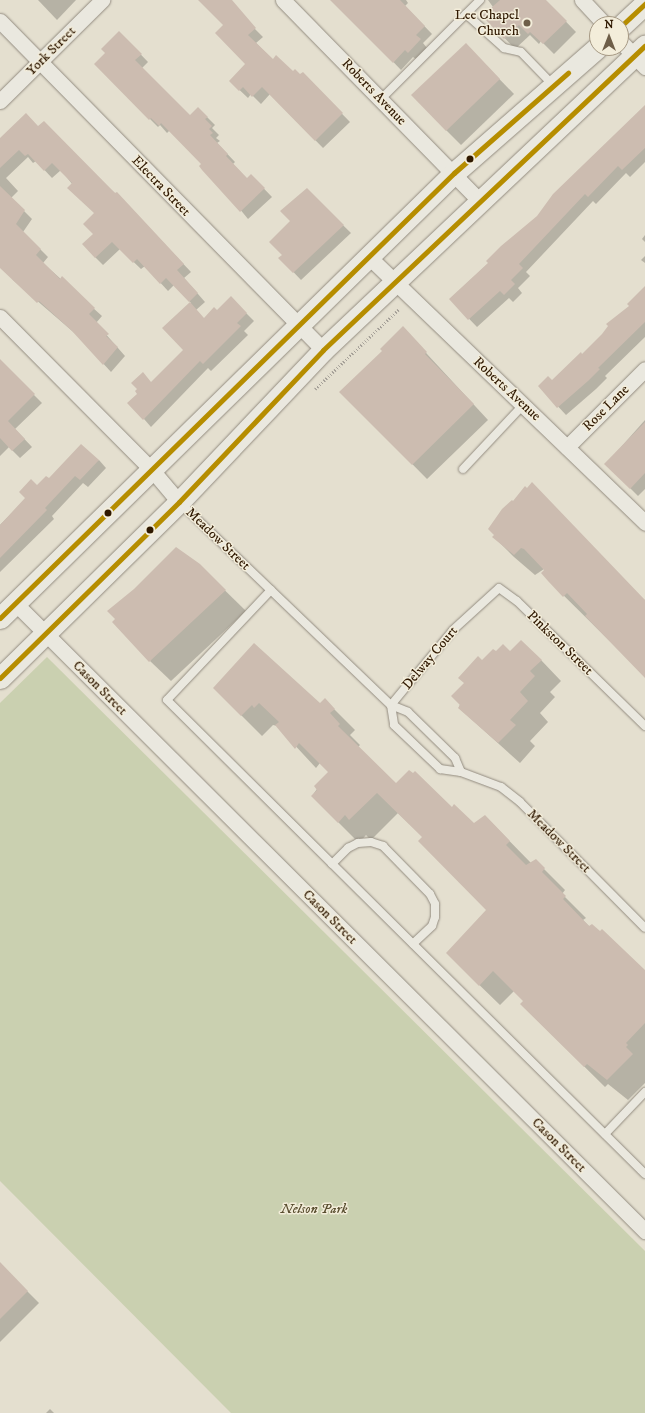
<!DOCTYPE html>
<html>
<head>
<meta charset="utf-8">
<style>
	body { margin:0 }
	#map { position:relative; width:645px; height:1413px; overflow:hidden; background:#e4dfcf; font-family:"IM FELL DW Pica",serif }
	div>[style] { position:absolute }
	.green>* { inset:0; background:#cad0b0 }
	.shadow>* { inset:0; background:#0003 }
	.building>* { inset:0; background:#ccbcb0 }
	.path>* { height:2.5px; margin-top:-1.25px; transform-origin:0; background:repeating-linear-gradient(90deg,#a5a098 0 1px,transparent 0 3px) }
	.roads { filter:drop-shadow(0 0 1px #938c80) drop-shadow(0 0 1px #938c80) }
	.service>* { height:8px; margin:-4px; padding:0 4px; transform-origin:4px; border-radius:4px; background:#eae8df }
	.minor>* { height:15px; margin:-7.5px; padding:0 7.5px; transform-origin:7.5px; border-radius:7.5px; background:#eae8df }
	.secondary>* { height:21px; margin:-10.5px; padding:0 10.5px; transform-origin:10.5px; border-radius:10.5px; background:#eae8df }
	.bus-1>* { height:5px; margin:-2.5px; padding:0 2.5px; transform-origin:2.5px; border-radius:2.5px; background:#b68d00 }
	.dots>* { width:11px; height:11px; translate:-50% -50%; box-sizing:border-box; border:2px solid #f3edda; border-radius:50% }
	span { translate:-50% -50%; white-space:nowrap; text-align:center; line-height:1.15; -webkit-text-stroke:3px #f3edda; paint-order:stroke }
	.poi-label { font-size:14px; color:#2f1800 }
	.right { translate:-100% -50%; text-align:right }
	.street-label { font-size:14px; color:#2f1800 }
	.park-label { font-size:14px; color:#574c2d; font-style:italic }
	.north { position:absolute; left:589px; top:16px; width:40px; height:40px; box-sizing:border-box; background:#f3edda; border:1px solid #a59883; border-radius:50%; rotate:0deg; font-size:11px; font-weight:700; line-height:16px; text-align:center; color:#2f1800 }
	.north::after { content:''; display:block; margin:auto; width:14px; height:18px; background:#6e5e48; clip-path:polygon(50% 0,100% 100%,50% 72%,0 100%) }
</style>
</head>
<body>
<div id="map">
	<div class="green">
		<i style="clip-path:polygon(47px 657px,645px 1251px,645px 1413px,231px 1413px,0 1181px,0 703px)"></i>
	</div>
	<div class="shadow">
		<i style="clip-path:polygon(38px 0,76px 0,57px 20px)"></i>
		<i style="clip-path:polygon(200px 0,226px 0,263px 37px,256px 43px,273px 60px,293px 73px,301px 76px,303px 74px,350px 122px,323px 148px,270px 94px,261px 104px,251px 94px,248px 98px,230px 81px,247px 64px,225px 25px)"></i>
		<i style="clip-path:polygon(334px 0,406px 0,408px 3px,405px 6px,432px 34px,423px 43px,427px 48px,417px 60px,413px 57px,401px 70px)"></i>
		<i style="clip-path:polygon(488px 0,545px 0,576px 32px,554px 54px,541px 41px,539px 44px,530px 35px,515px 49px,484px 16px,493px 7px)"></i>
		<i style="clip-path:polygon(119px 32px,148px 62px,142px 68px,190px 116px,198px 108px,215px 125px,212px 128px,219px 135px,216px 138px,220px 141px,217px 143px,235px 162px,233px 164px,247px 179px,251px 175px,272px 197px,248px 219px,203px 164px,170px 130px,167px 133px,160px 125px,158px 127px,95px 64px,106px 53px)"></i>
		<i style="clip-path:polygon(480px 59px,514px 94px,461px 145px,446px 130px)"></i>
		<i style="clip-path:polygon(645px 106px,645px 162px,630px 177px,626px 173px,596px 204px,593px 201px,526px 272px,530px 276px,518px 288px,522px 293px,513px 302px,509px 298px,477px 327px,450px 299px,538px 217px)"></i>
		<i style="clip-path:polygon(39px 127px,124px 201px,191px 272px,184px 278px,205px 302px,196px 310px,204px 319px,217px 311px,231px 298px,254px 321px,244px 331px,248px 335px,211px 371px,208px 368px,151px 427px,144px 419px,152px 383px,185px 350px,164px 328px,191px 303px,174px 285px,168px 291px,145px 266px,141px 269px,120px 249px,103px 265px,95px 257px,95px 213px,61px 170px,52px 178px,36px 161px,33px 163px,28px 157px,6px 178px,18px 191px,11px 198px,32px 219px,23px 232px,48px 257px,43px 263px,102px 316px,96px 323px,125px 356px,111px 372px,78px 336px,13px 280px,0 258px,0 152px)"></i>
		<i style="clip-path:polygon(307px 190px,351px 233px,301px 280px,280px 258px,283px 255px,291px 221px)"></i>
		<i style="clip-path:polygon(645px 235px,645px 242px,642px 239px)"></i>
		<i style="clip-path:polygon(645px 256px,645px 263px,641px 260px)"></i>
		<i style="clip-path:polygon(645px 287px,645px 337px,605px 376px,607px 378px,596px 389px,566px 415px,539px 386px,552px 381px,582px 355px,631px 306px)"></i>
		<i style="clip-path:polygon(403px 328px,488px 420px,427px 479px,341px 392px,384px 351px)"></i>
		<i style="clip-path:polygon(2px 363px,42px 403px,15px 429px,32px 447px,20px 458px,9px 447px,0 456px,0 365px)"></i>
		<i style="clip-path:polygon(645px 420px,645px 489px,638px 496px,606px 464px)"></i>
		<i style="clip-path:polygon(99px 460px,106px 468px,88px 487px,83px 483px,52px 516px,54px 519px,0 572px,0 525px,37px 487px)"></i>
		<i style="clip-path:polygon(495px 535px,645px 600px,645px 676px,548px 580px,544px 569px,535px 575px,514px 557px,494px 537px)"></i>
		<i style="clip-path:polygon(199px 565px,246px 611px,171px 681px,150px 661px)"></i>
		<i style="clip-path:polygon(496px 652px,510px 652px,541px 660px,561px 681px,550px 692px,555px 697px,540px 713px,548px 722px,530px 741px,535px 746px,520px 763px,459px 708px,465px 683px,482px 662px)"></i>
		<i style="clip-path:polygon(214px 688px,320px 704px,325px 700px,355px 730px,350px 735px,360px 745px,358px 747px,396px 785px,452px 808px,474px 824px,485px 816px,531px 863px,536px 861px,565px 890px,562px 894px,586px 918px,583px 920px,590px 927px,645px 971px,645px 1083px,628px 1100px,608px 1084px,605px 1087px,521px 1004px,524px 1001px,514px 991px,500px 1005px,468px 974px,488px 909px,423px 837px,398px 813px,371px 840px,366px 835px,359px 843px,312px 796px,329px 772px,320px 763px,316px 768px,277px 726px,273px 725px,262px 736px)"></i>
		<i style="clip-path:polygon(0 1264px,39px 1303px,0 1342px)"></i>
		<i style="clip-path:polygon(50px 1409px,54px 1413px,46px 1413px)"></i>
	</div>
	<div class="building">
		<i style="clip-path:polygon(198px 0,232px 0,256px 28px,248px 35px,273px 59px,276px 55px,293px 71px,295px 69px,300px 74px,303px 72px,343px 113px,315px 141px,262px 87px,252px 97px,243px 87px,239px 91px,229px 81px,245px 64px,215px 33px,223px 25px)"></i>
		<i style="clip-path:polygon(330px 0,400px 0,425px 26px,416px 35px,421px 39px,408px 53px,405px 50px,393px 63px)"></i>
		<i style="clip-path:polygon(500px 0,546px 0,567px 21px,543px 44px,530px 32px,528px 34px,519px 25px,504px 39px,482px 16px)"></i>
		<i style="clip-path:polygon(119px 31px,142px 54px,135px 60px,190px 115px,198px 107px,208px 117px,205px 119px,212px 126px,209px 129px,213px 133px,210px 135px,228px 154px,226px 156px,247px 178px,251px 174px,265px 188px,240px 212px,202px 170px,199px 166px,201px 164px,161px 123px,159px 126px,151px 118px,149px 120px,94px 64px,105px 53px,101px 49px)"></i>
		<i style="clip-path:polygon(466px 43px,500px 79px,446px 131px,411px 95px)"></i>
		<i style="clip-path:polygon(645px 105px,645px 148px,622px 170px,618px 166px,588px 197px,585px 194px,519px 264px,523px 268px,511px 280px,515px 284px,504px 295px,500px 291px,468px 320px,449px 299px,488px 263px,486px 261px,501px 246px,537px 216px,553px 194px)"></i>
		<i style="clip-path:polygon(26px 113px,38px 126px,44px 121px,115px 193px,117px 192px,184px 264px,177px 270px,198px 293px,189px 302px,166px 278px,160px 284px,137px 259px,133px 263px,112px 242px,95px 258px,82px 244px,93px 234px,83px 224px,94px 213px,67px 188px,72px 183px,52px 163px,44px 171px,28px 154px,25px 156px,19px 150px,0 168px,0 138px)"></i>
		<i style="clip-path:polygon(0 186px,25px 210px,16px 224px,41px 249px,36px 255px,60px 279px,62px 276px,95px 308px,89px 314px,109px 334px,106px 336px,118px 347px,103px 365px,72px 331px,39px 301px,37px 303px,0 268px)"></i>
		<i style="clip-path:polygon(307px 188px,344px 225px,293px 273px,278px 258px,282px 255px,269px 242px,290px 221px,280px 211px)"></i>
		<i style="clip-path:polygon(645px 286px,645px 322px,598px 368px,600px 369px,588px 381px,557px 408px,538px 386px,548px 376px,552px 380px,581px 352px,582px 354px,602px 334px,608px 326px,606px 324px,629px 306px,627px 304px)"></i>
		<i style="clip-path:polygon(231px 296px,247px 313px,237px 323px,241px 326px,203px 364px,200px 361px,143px 420px,127px 403px,137px 394px,135px 391px,137px 389px,131px 383px,143px 372px,151px 382px,183px 350px,162px 328px,190px 302px,204px 318px,214px 307px,217px 310px)"></i>
		<i style="clip-path:polygon(403px 326px,427px 352px,425px 354px,474px 404px,412px 465px,339px 392px,382px 351px,380px 349px)"></i>
		<i style="clip-path:polygon(0 359px,35px 394px,8px 421px,25px 439px,12px 451px,0 438px)"></i>
		<i style="clip-path:polygon(645px 422px,645px 473px,630px 489px,604px 464px)"></i>
		<i style="clip-path:polygon(81px 444px,99px 460px,80px 480px,75px 476px,45px 508px,47px 510px,0 558px,0 525px,25px 498px,19px 492px,31px 479px,37px 485px,46px 476px,49px 478px)"></i>
		<i style="clip-path:polygon(532px 482px,645px 600px,645px 678px,585px 616px,587px 614px,567px 593px,563px 597px,548px 581px,541px 573px,544px 570px,524px 549px,521px 548px,514px 555px,492px 537px,494px 535px,488px 529px,502px 509px,512px 500px,513px 501px,525px 486px,527px 488px)"></i>
		<i style="clip-path:polygon(176px 547px,200px 564px,226px 590px,149px 662px,112px 622px,115px 619px,107px 611px,134px 589px)"></i>
		<i style="clip-path:polygon(521px 640px,542px 660px,530px 671px,535px 676px,520px 692px,528px 701px,510px 720px,516px 725px,498px 743px,458px 708px,460px 705px,451px 696px,464px 683px,458px 678px,478px 656px,482px 660px,493px 649px,496px 651px,503px 644px,510px 651px)"></i>
		<i style="clip-path:polygon(254px 643px,320px 703px,325px 698px,335px 709px,330px 713px,340px 724px,338px 726px,396px 783px,409px 770px,413px 773px,415px 771px,452px 807px,454px 804px,474px 823px,485px 815px,510px 841px,506px 845px,526px 865px,536px 859px,545px 868px,542px 872px,566px 896px,563px 899px,589px 926px,592px 924px,600px 931px,602px 929px,645px 970px,645px 1023px,626px 1043px,628px 1045px,626px 1047px,633px 1054px,607px 1080px,587px 1064px,584px 1067px,520px 1004px,523px 1001px,493px 971px,479px 986px,446px 953px,486px 910px,418px 841px,422px 837px,377px 793px,349px 820px,345px 815px,338px 823px,311px 796px,317px 790px,314px 786px,328px 772px,299px 743px,295px 749px,275px 725px,279px 722px,259px 703px,254px 708px,252px 705px,241px 716px,213px 688px)"></i>
		<i style="clip-path:polygon(0 1262px,28px 1291px,0 1319px)"></i>
	</div>
	<div class="path">
		<i style="left:315px;top:389px;width:117px;rotate:-43.6deg"></i>
	</div>
	<div class="roads">
		<div class="service">
			<i style="left:466px;top:14px;width:51px;rotate:41.8deg"></i>
			<i style="left:504px;top:48px;width:17px;rotate:13deg"></i>
			<i style="left:521px;top:52px;width:46px;rotate:45.9deg"></i>
			<i style="left:381px;top:99px;width:140px;rotate:-45deg"></i>
			<i style="left:463px;top:469px;width:88px;rotate:-46.8deg"></i>
			<i style="left:179px;top:502px;width:294px;rotate:43.8deg"></i>
			<i style="left:391px;top:705px;width:18px;rotate:22deg"></i>
			<i style="left:408px;top:712px;width:66px;rotate:44.4deg"></i>
			<i style="left:455px;top:758px;width:15px;rotate:67deg"></i>
			<i style="left:271px;top:590px;width:151px;rotate:133.4deg"></i>
			<i style="left:167px;top:700px;width:673px;rotate:44.76deg"></i>
			<i style="left:391px;top:705px;width:97px;rotate:-50.4deg"></i>
			<i style="left:453px;top:630px;width:62px;rotate:-42.4deg"></i>
			<i style="left:499px;top:588px;width:22px;rotate:36deg"></i>
			<i style="left:517px;top:601px;width:179px;rotate:44.3deg"></i>
			<i style="left:391px;top:705px;width:20px;rotate:81deg"></i>
			<i style="left:394px;top:725px;width:64px;rotate:43.7deg"></i>
			<i style="left:440px;top:769px;width:21px;rotate:8deg"></i>
			<i style="left:461px;top:772px;width:43px;rotate:20.6deg"></i>
			<i style="left:501px;top:787px;width:24px;rotate:38deg"></i>
			<i style="left:520px;top:802px;width:177px;rotate:45.2deg"></i>
			<i style="left:332px;top:864px;width:23px;rotate:-45deg"></i>
			<i style="left:348px;top:848px;width:11px;rotate:-27deg"></i>
			<i style="left:358px;top:843px;width:13px;rotate:-4deg"></i>
			<i style="left:371px;top:842px;width:13px;rotate:18deg"></i>
			<i style="left:383px;top:846px;width:67px;rotate:45.6deg"></i>
			<i style="left:430px;top:894px;width:11px;rotate:63deg"></i>
			<i style="left:435px;top:904px;width:13px;rotate:90deg"></i>
			<i style="left:435px;top:917px;width:9px;rotate:108deg"></i>
			<i style="left:432px;top:926px;width:26px;rotate:137deg"></i>
			<i style="left:605px;top:1134px;width:58px;rotate:-46.4deg"></i>
		</div>
		<div class="minor">
			<i style="left:283px;top:0;width:283px;rotate:45.6deg"></i>
			<i style="left:582px;top:0;width:33px;rotate:47deg"></i>
			<i style="left:0;top:21px;width:461px;rotate:45.5deg"></i>
			<i style="left:621px;top:42px;width:35px;rotate:46deg"></i>
			<i style="left:0;top:101px;width:144px;rotate:-44.7deg"></i>
			<i style="left:368px;top:256px;width:385px;rotate:43.9deg"></i>
			<i style="left:0;top:317px;width:216px;rotate:45.2deg"></i>
			<i style="left:152px;top:470px;width:42px;rotate:49.8deg"></i>
			<i style="left:567px;top:447px;width:110px;rotate:-45deg"></i>
			<i style="left:15px;top:603px;width:890px;rotate:44.91deg"></i>
		</div>
		<div class="secondary">
			<i style="left:621px;top:26px;width:33px;rotate:-43deg"></i>
			<i style="left:0;top:618px;width:636px;rotate:-44.43deg"></i>
			<i style="left:454px;top:173px;width:190px;rotate:-41.2deg"></i>
			<i style="left:0;top:678px;width:251px;rotate:-44.5deg"></i>
			<i style="left:179px;top:502px;width:209px;rotate:-46.5deg"></i>
			<i style="left:323px;top:350px;width:443px;rotate:-43.4deg"></i>
		</div>
	</div>
	<div class="bus-1">
		<i style="left:621px;top:26px;width:33px;rotate:-43deg"></i>
		<i style="left:0;top:618px;width:636px;rotate:-44.43deg"></i>
		<i style="left:454px;top:173px;width:152px;rotate:-41.3deg"></i>
		<i style="left:0;top:678px;width:251px;rotate:-44.5deg"></i>
		<i style="left:179px;top:502px;width:209px;rotate:-46.5deg"></i>
		<i style="left:323px;top:350px;width:443px;rotate:-43.4deg"></i>
	</div>
	<div class="dots">
		<i style="left:527px;top:23px;background:#6e5e48"></i>
		<i style="left:470px;top:159px;background:#2f1800"></i>
		<i style="left:108px;top:513px;background:#2f1800"></i>
		<i style="left:150px;top:530px;background:#2f1800"></i>
	</div>
	<div class="poi-label">
		<span class="right" style="left:519px;top:23px">Lee Chapel<br>Church</span>
	</div>
	<div class="street-label">
		<span style="left:51px;top:51px;rotate:-45deg">York Street</span>
		<span style="left:374px;top:92px;rotate:46deg">Roberts Avenue</span>
		<span style="left:161px;top:186px;rotate:46deg">Electra Street</span>
		<span style="left:507px;top:389px;rotate:43deg">Roberts Avenue</span>
		<span style="left:606px;top:408px;rotate:-45deg">Rose Lane</span>
		<span style="left:218px;top:539px;rotate:44deg">Meadow Street</span>
		<span style="left:560px;top:643px;rotate:44deg">Pinkston Street</span>
		<span style="left:430px;top:658px;rotate:-50deg">Delway Court</span>
		<span style="left:100px;top:688px;rotate:45deg">Cason Street</span>
		<span style="left:559px;top:841px;rotate:45deg">Meadow Street</span>
		<span style="left:330px;top:917px;rotate:45deg">Cason Street</span>
		<span style="left:559px;top:1145px;rotate:45deg">Cason Street</span>
	</div>
	<div class="park-label">
		<span style="left:314px;top:1209px">Nelson Park</span>
	</div>
	<div class="north">N</div>
</div>
</body>
</html>
